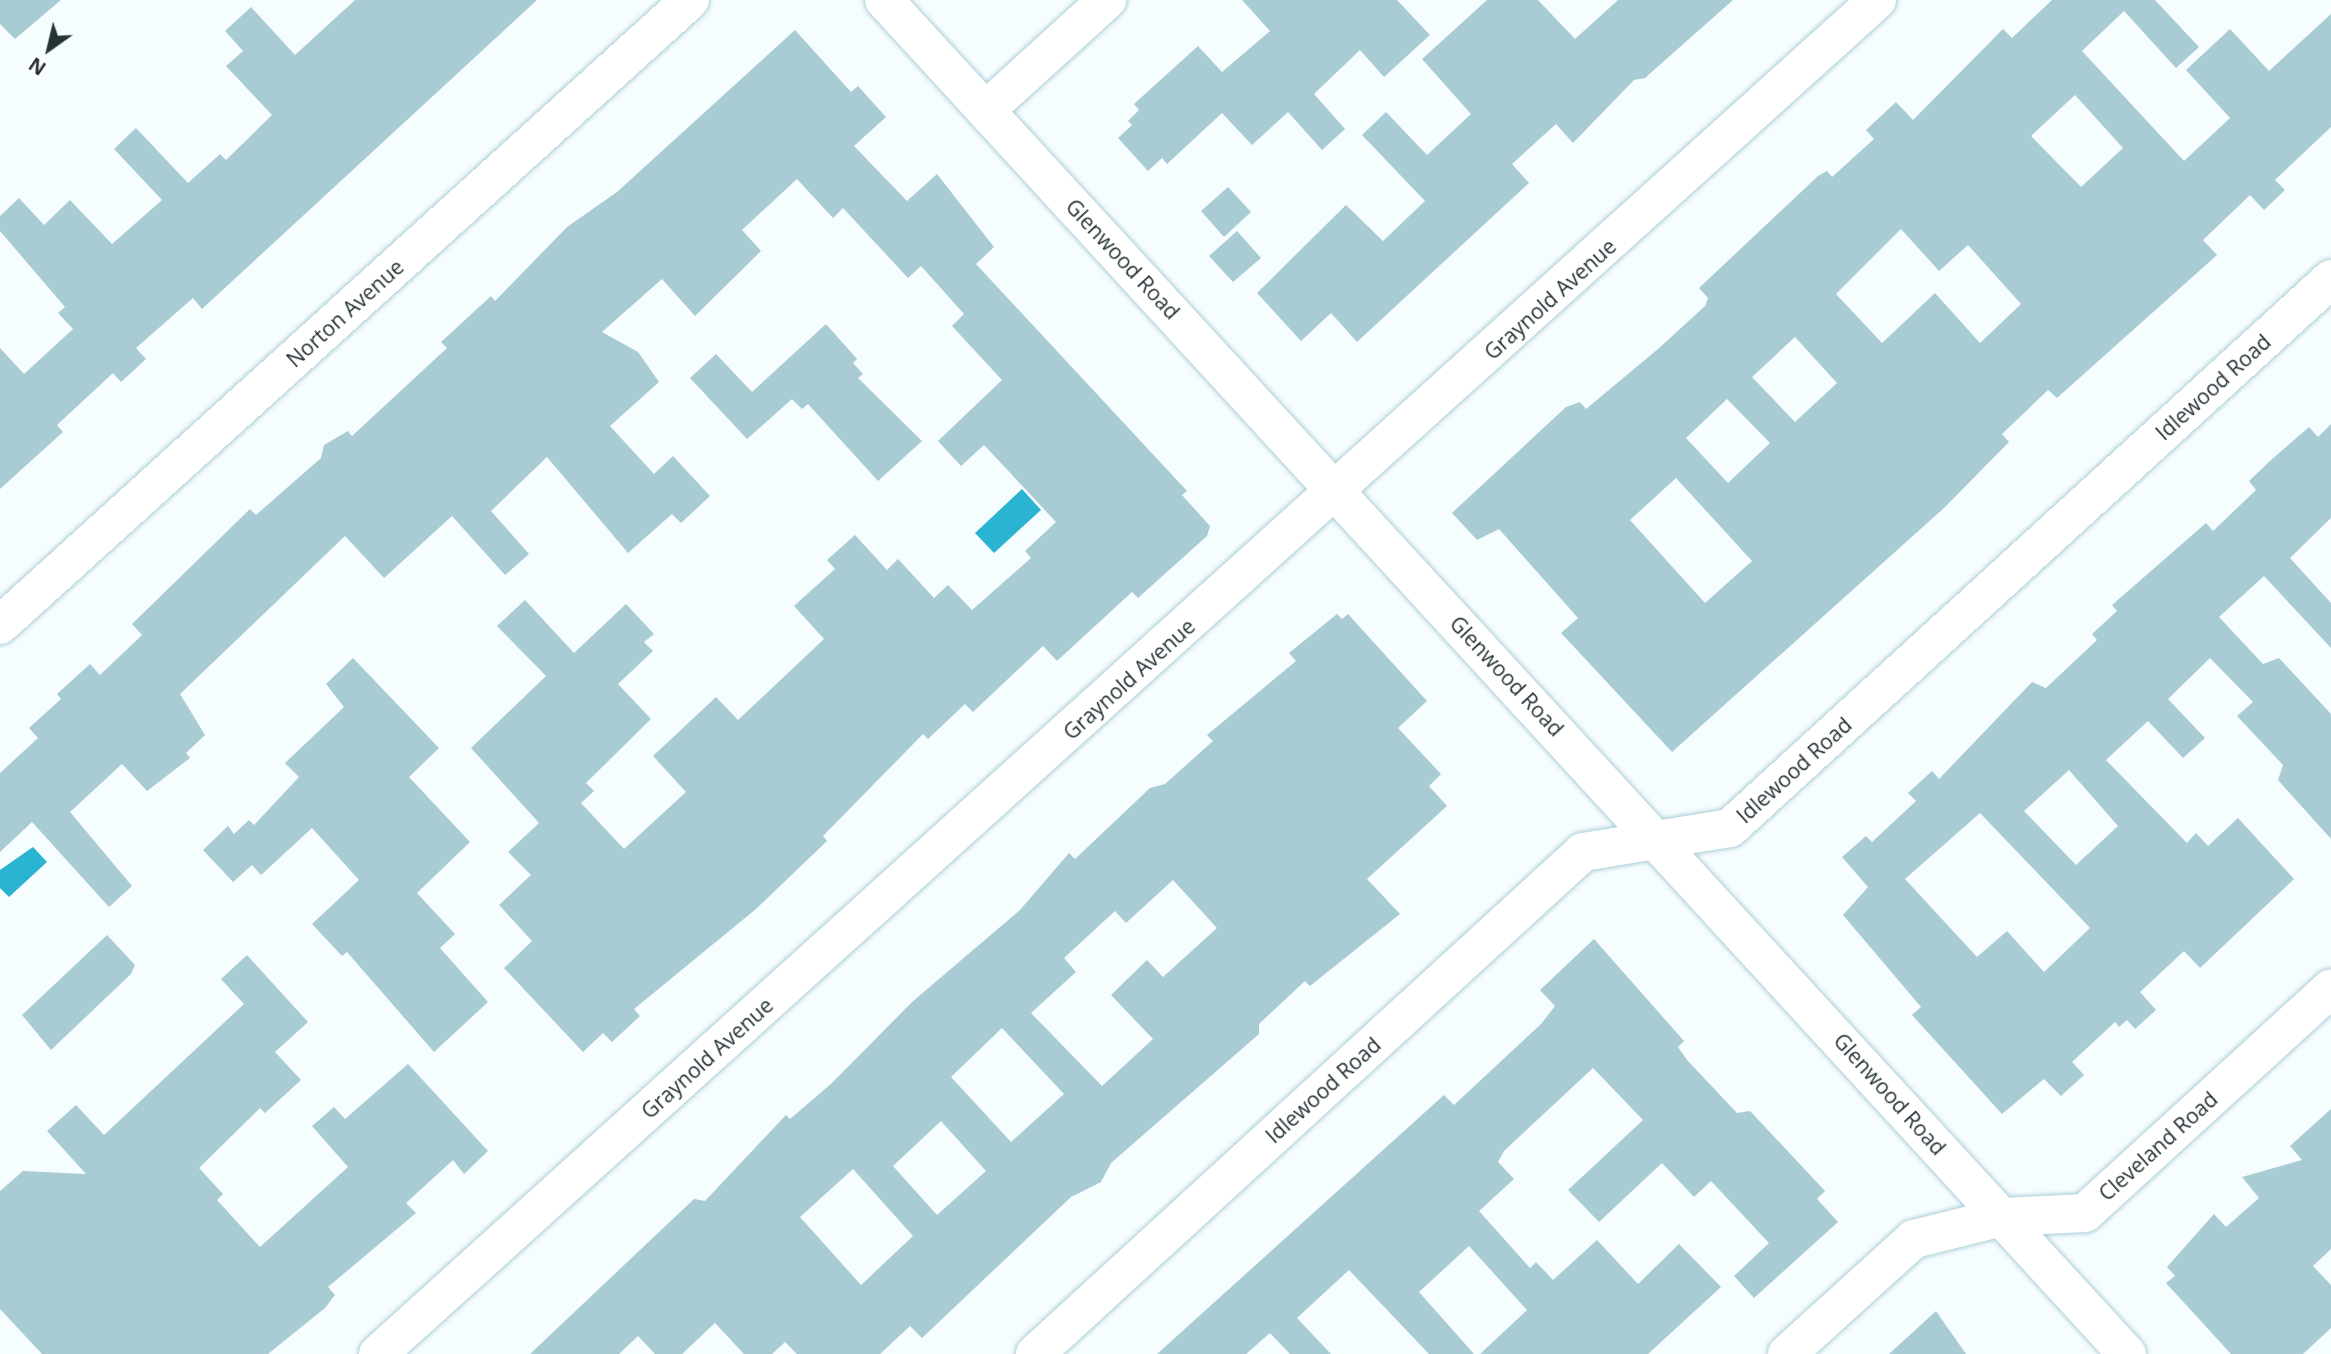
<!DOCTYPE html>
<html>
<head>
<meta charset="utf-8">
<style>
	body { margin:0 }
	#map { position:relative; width:2331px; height:1354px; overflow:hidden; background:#f6fdff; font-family:"Open Sans",sans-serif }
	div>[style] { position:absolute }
	.water>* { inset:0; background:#2ab4d2 }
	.building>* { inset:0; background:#a8cbd4 }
	.roads { filter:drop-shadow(0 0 2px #acced8) drop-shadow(0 0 2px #acced8) }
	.minor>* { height:38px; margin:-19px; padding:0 19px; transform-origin:19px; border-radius:19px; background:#fff }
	span { translate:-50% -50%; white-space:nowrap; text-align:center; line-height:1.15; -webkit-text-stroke:6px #fff; paint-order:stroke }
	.street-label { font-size:21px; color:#263437 }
	.north { position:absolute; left:14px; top:14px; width:70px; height:70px; -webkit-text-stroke:5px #fff; paint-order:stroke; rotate:214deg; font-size:19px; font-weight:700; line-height:28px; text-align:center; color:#263437 }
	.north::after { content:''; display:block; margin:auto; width:24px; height:32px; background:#263437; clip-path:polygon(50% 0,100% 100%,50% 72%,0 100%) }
</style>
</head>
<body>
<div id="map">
	<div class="water">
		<i style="clip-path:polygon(1022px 489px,1041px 510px,994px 553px,975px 533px)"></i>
		<i style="clip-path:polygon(33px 847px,47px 862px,9px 897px,0 888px,0 870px)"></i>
	</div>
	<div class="building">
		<i style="clip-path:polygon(0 0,61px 0,15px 39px,0 24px)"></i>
		<i style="clip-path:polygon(355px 0,537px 0,202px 309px,193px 298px,136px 348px,146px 359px,121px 382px,113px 373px,57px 425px,63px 432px,0 489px,0 348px,24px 374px,73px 329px,58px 313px,65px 307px,0 231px,0 216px,19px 198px,44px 225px,70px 200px,112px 244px,162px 200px,114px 149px,136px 128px,188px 183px,220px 154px,226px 160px,272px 115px,226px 66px,243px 51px,225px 31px,251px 7px,295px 55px)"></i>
		<i style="clip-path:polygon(1242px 0,1397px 0,1430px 35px,1384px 77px,1360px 50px,1314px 94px,1345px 129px,1322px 150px,1288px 112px,1252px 145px,1222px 113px,1167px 164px,1162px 158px,1148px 171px,1118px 138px,1132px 125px,1128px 121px,1139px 110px,1134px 104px,1198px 46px,1222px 72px,1270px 31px)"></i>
		<i style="clip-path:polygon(1487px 0,1538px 0,1575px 39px,1618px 0,1733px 0,1645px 78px,1634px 80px,1573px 143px,1556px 124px,1512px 164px,1529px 183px,1357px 342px,1331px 313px,1301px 341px,1257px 293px,1346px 205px,1383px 241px,1425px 201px,1362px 135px,1386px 112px,1427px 155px,1471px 114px,1422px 59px)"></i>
		<i style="clip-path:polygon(evenodd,2052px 0,2155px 0,2199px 47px,2176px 68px,2124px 11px,2082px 51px,2184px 161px,2230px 118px,2186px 70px,2230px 29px,2269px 71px,2331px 14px,2331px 127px,2275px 180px,2285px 190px,2264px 210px,2250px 195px,2203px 240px,2217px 255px,2057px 398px,2048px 390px,2002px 434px,2009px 442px,1944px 508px,1672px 752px,1561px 633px,1578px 618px,1499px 529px,1477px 540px,1452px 513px,1566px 407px,1580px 402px,1586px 409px,1658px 349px,1705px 306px,1708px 298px,1699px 288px,1818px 176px,1827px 171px,1832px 177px,1874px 139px,1866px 130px,1896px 102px,1913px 120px,2003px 29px,2012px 38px,2052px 0,2075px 95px,2123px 148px,2081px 187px,2031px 136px,2075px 95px,2052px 0,1901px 229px,1939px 271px,1968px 245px,2021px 304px,1980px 343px,1935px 293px,1882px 343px,1836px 294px,1901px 229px,2052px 0,1795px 337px,1837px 383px,1795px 422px,1752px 377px,1795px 337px,2052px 0,1727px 399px,1770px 443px,1728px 483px,1686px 438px,1727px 399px,2052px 0,1676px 478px,1752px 561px,1705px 603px,1630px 520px,1676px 478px)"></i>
		<i style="clip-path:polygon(795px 30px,851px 92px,858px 86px,886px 117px,854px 146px,907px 201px,937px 174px,994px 247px,976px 264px,1187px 491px,1182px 495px,1210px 526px,1207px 536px,1138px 598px,1132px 592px,1057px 661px,1043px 646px,973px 712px,965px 704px,928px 739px,923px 734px,823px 836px,827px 841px,756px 909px,634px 1009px,640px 1016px,612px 1042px,603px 1033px,583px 1052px,504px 968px,532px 941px,499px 905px,531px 875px,508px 852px,539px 823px,471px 748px,546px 676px,497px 626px,525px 600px,574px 653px,626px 604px,654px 634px,644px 642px,653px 651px,618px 684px,651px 719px,586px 783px,594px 791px,581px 803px,624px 849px,686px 792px,653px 756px,716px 697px,738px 720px,824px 639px,794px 606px,835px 569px,827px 560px,855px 535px,887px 570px,898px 559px,934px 598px,948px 585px,972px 610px,1031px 558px,1025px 551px,1056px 522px,984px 445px,961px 466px,938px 441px,1002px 380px,952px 326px,964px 314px,921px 266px,908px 278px,843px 208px,833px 218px,797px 179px,742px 230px,761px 251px,695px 316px,662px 279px,602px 332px,638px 352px,659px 382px,610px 426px,654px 474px,673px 456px,710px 496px,681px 523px,672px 514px,628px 553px,547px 457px,491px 511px,529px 554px,505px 575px,452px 516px,384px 578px,345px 536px,180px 694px,205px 735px,186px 753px,190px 758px,147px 791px,122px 764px,70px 812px,132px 886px,109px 907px,32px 822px,0 852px,0 773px,38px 738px,29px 728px,61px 699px,57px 694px,90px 664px,100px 675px,142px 635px,132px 624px,250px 509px,256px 515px,321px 458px,324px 445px,348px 431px,352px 436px,447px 348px,441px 342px,491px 296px,495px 301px,567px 227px,617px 192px)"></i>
		<i style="clip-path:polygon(1228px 187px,1251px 212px,1224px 237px,1201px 211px)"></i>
		<i style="clip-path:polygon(1237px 231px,1261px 258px,1233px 282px,1209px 256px)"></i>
		<i style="clip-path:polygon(826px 324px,857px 359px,853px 363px,863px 374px,858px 378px,922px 441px,878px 481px,808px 404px,802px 409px,792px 399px,747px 439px,690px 378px,716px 354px,752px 392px)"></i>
		<i style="clip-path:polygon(evenodd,2331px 424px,2331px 518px,2290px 558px,2331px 603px,2331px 648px,2264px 576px,2219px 617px,2263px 664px,2279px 658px,2331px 714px,2331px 839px,2278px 780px,2283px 765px,2237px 716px,2253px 702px,2210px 658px,2168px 699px,2205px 738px,2183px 758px,2148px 721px,2106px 760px,2187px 843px,2196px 833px,2208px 846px,2238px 818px,2294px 879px,2200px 968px,2184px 951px,2140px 992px,2156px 1010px,2135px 1029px,2127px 1020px,2119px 1027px,2115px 1022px,2072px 1062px,2084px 1075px,2061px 1096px,2044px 1079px,2002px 1114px,1912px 1015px,1921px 1007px,1843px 915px,1868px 887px,1842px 857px,1866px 836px,1872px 842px,1916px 801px,1908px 793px,1932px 771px,1939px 779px,2032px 682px,2046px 688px,2097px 640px,2092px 634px,2117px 611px,2112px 605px,2206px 523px,2213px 531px,2256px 490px,2249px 481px,2271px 460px,2309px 427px,2318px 437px,2331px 424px,2069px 770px,2118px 826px,2076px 865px,2024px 811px,2069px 770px,2331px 424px,1980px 813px,2090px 928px,2044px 972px,2007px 931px,1977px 957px,1905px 879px,1980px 813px)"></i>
		<i style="clip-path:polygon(evenodd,1337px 614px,1342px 619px,1348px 614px,1427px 701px,1398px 728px,1441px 774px,1429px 786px,1447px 806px,1367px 879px,1400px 914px,1310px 986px,1305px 981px,1259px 1024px,1259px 1034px,1111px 1163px,1101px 1182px,1071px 1197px,922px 1338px,910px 1326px,880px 1354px,797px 1354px,785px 1342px,772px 1354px,744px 1354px,715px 1323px,682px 1354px,655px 1354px,638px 1336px,619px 1354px,530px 1354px,694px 1199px,705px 1201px,786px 1115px,790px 1119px,832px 1083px,912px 1002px,1020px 910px,1069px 853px,1075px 859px,1150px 788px,1165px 784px,1213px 741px,1207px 735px,1296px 661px,1289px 653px,1337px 614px,1173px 880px,1217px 928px,1163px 977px,1147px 960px,1111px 995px,1153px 1039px,1102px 1086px,1031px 1013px,1076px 972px,1064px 958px,1115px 911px,1126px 923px,1173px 880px,1337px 614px,1002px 1028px,1064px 1094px,1011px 1142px,951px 1077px,1002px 1028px,1337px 614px,941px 1121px,986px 1171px,937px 1215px,893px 1166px,941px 1121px,1337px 614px,853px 1169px,913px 1236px,861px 1285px,800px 1217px,853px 1169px)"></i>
		<i style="clip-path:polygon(353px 658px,439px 748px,409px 777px,470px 842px,417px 893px,455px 934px,440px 948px,488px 1002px,434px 1052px,347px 952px,342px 956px,312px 924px,359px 880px,312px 828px,261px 875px,252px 865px,233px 882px,203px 850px,228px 826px,234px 834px,249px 820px,254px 825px,299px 777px,285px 763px,344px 707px,326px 684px)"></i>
		<i style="clip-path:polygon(107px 935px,135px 965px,131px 974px,51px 1050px,22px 1015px)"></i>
		<i style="clip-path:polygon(1594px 939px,1684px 1041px,1678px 1047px,1687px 1060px,1737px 1113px,1750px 1111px,1825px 1191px,1817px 1199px,1838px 1222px,1754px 1298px,1734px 1276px,1769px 1243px,1711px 1181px,1694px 1197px,1662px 1163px,1599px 1222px,1568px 1190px,1643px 1120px,1593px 1068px,1504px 1151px,1498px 1162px,1514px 1179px,1479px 1211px,1530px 1268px,1536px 1262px,1553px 1280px,1597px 1240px,1638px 1284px,1679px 1244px,1721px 1287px,1648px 1354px,1480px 1354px,1527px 1310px,1469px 1246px,1419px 1292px,1474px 1354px,1429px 1354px,1349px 1270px,1297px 1318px,1331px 1354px,1290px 1354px,1270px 1333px,1246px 1354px,1157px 1354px,1444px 1095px,1454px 1105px,1541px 1024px,1555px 1006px,1540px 990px)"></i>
		<i style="clip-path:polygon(247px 955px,308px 1022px,275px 1052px,301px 1080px,265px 1113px,260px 1108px,199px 1168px,223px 1194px,217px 1200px,260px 1247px,348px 1167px,312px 1126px,334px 1107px,345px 1119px,408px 1064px,488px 1151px,464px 1174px,453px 1160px,406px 1203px,416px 1213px,328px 1287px,335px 1295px,325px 1308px,268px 1354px,42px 1354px,0 1309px,0 1191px,23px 1171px,86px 1174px,47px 1131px,76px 1105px,104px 1135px,244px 1004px,221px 979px)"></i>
		<i style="clip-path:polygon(2331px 1109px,2331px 1249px,2313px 1266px,2331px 1285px,2331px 1328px,2303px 1354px,2231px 1354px,2166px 1283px,2175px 1276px,2167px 1267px,2214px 1214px,2226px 1227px,2259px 1198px,2242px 1177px,2302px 1160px,2290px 1146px)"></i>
		<i style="clip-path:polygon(1936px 1311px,1966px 1354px,1889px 1354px)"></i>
	</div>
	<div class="roads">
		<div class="minor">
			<i style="left:884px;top:0;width:1838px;rotate:47.45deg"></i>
			<i style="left:986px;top:110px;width:164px;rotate:-42.3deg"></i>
			<i style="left:0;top:625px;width:931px;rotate:-42.17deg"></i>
			<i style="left:378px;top:1354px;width:2020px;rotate:-42.09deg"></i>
			<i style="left:1035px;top:1354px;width:743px;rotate:-42.49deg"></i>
			<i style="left:1583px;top:852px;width:149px;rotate:-9.3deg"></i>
			<i style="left:1730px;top:828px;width:814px;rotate:-42.41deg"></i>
			<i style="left:1787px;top:1354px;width:171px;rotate:-42.2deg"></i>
			<i style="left:1914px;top:1239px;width:91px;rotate:-14deg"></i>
			<i style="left:2002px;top:1217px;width:83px;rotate:-2.8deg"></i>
			<i style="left:2085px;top:1213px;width:333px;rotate:-42.4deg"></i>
		</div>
	</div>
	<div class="street-label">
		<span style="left:1123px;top:259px;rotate:47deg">Glenwood Road</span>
		<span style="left:1550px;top:299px;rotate:-42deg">Graynold Avenue</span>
		<span style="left:345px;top:313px;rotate:-42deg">Norton Avenue</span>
		<span style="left:2213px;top:387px;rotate:-42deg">Idlewood Road</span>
		<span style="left:1507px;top:676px;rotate:47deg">Glenwood Road</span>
		<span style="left:1129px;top:679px;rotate:-42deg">Graynold Avenue</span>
		<span style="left:1794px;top:770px;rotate:-42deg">Idlewood Road</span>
		<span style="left:707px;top:1058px;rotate:-42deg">Graynold Avenue</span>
		<span style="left:1323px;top:1090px;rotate:-42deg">Idlewood Road</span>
		<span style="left:1890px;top:1094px;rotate:48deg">Glenwood Road</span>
		<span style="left:2158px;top:1146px;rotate:-42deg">Cleveland Road</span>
	</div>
	<div class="north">N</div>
</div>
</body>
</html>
